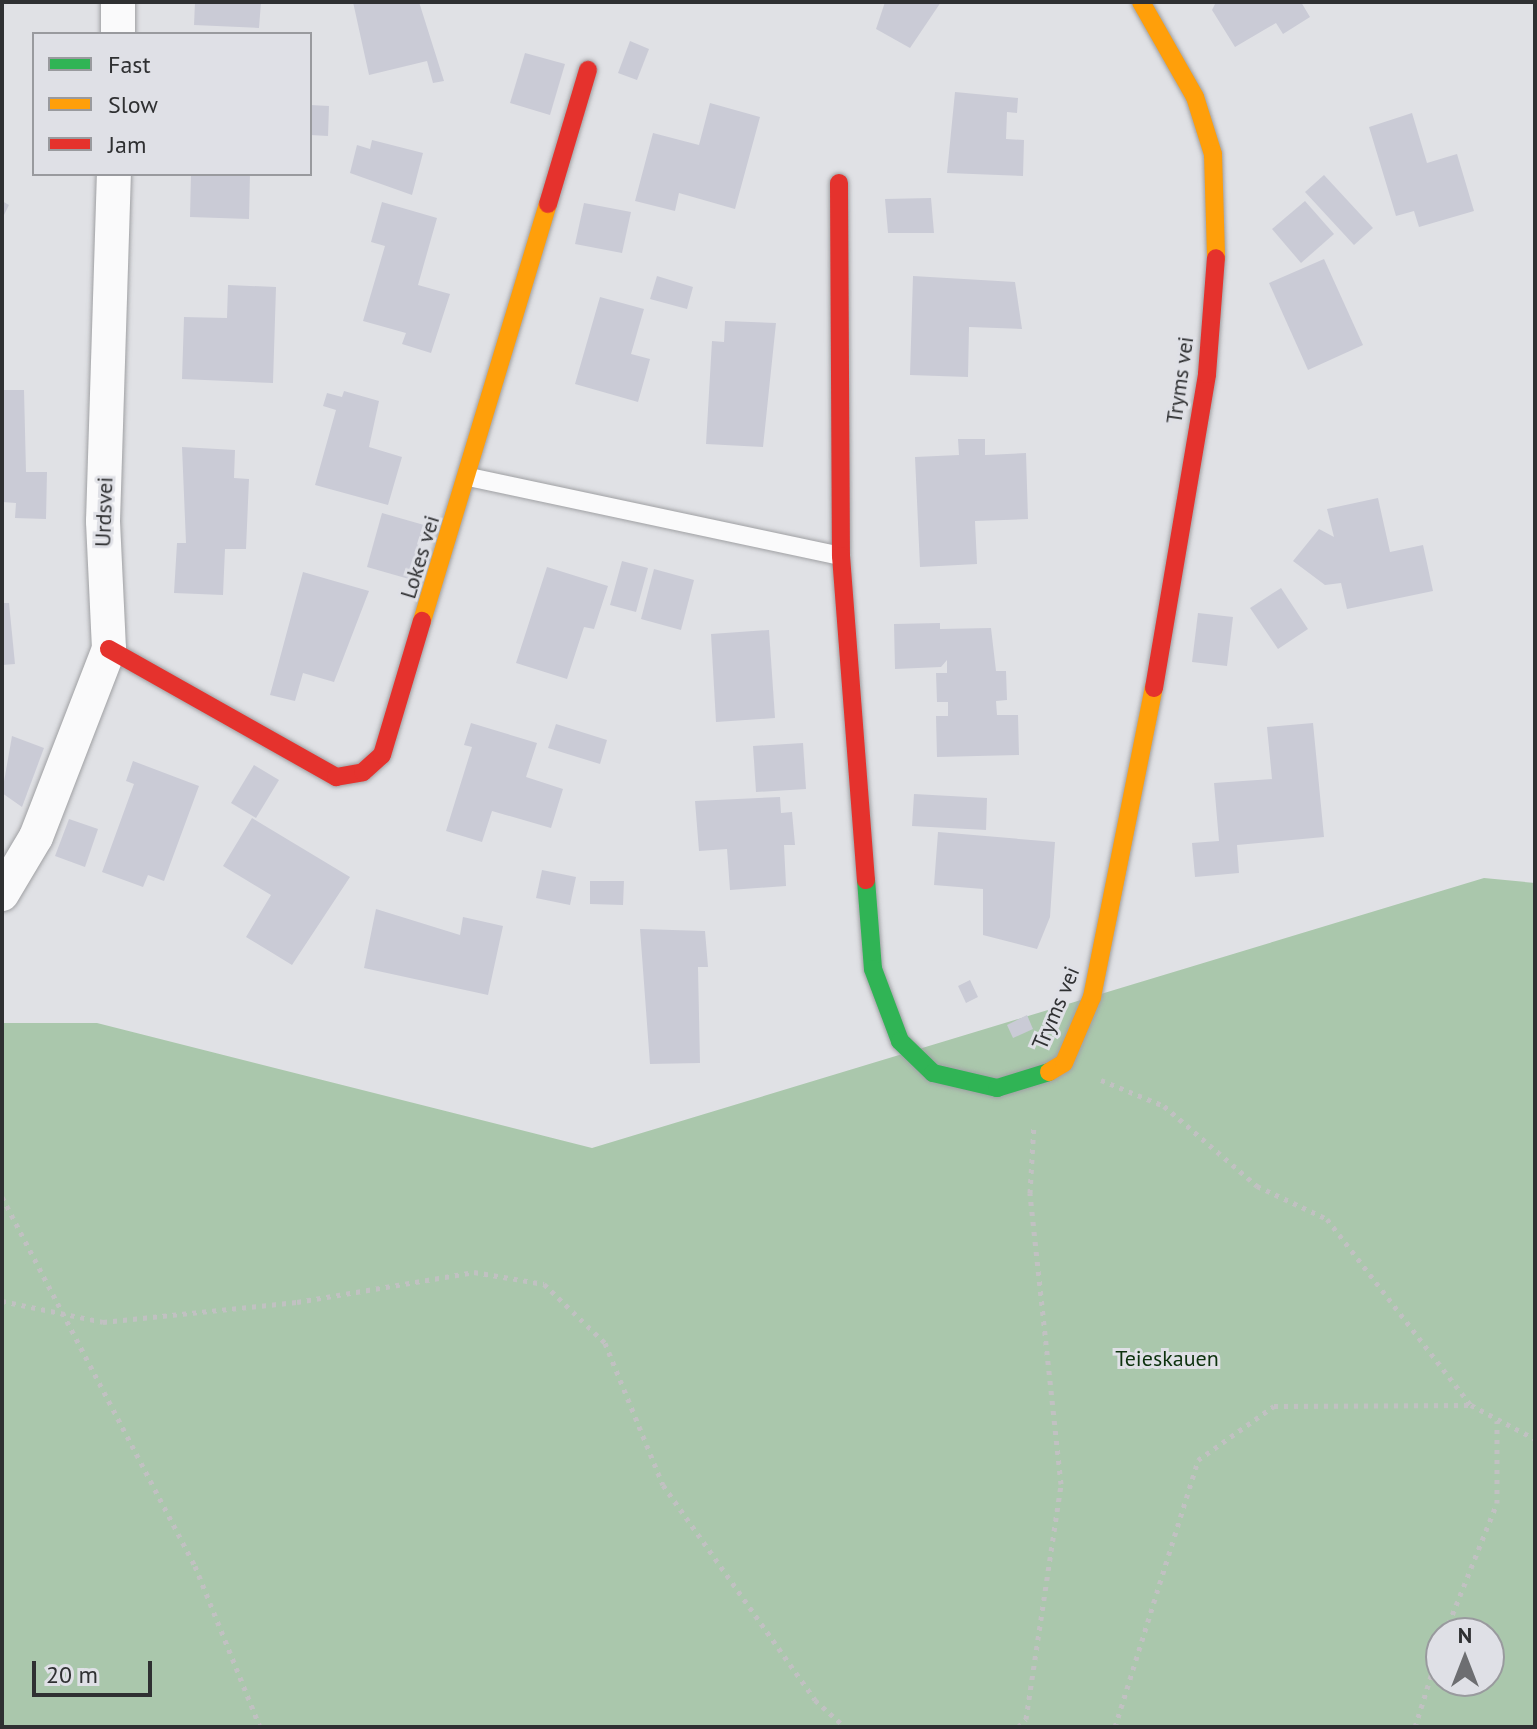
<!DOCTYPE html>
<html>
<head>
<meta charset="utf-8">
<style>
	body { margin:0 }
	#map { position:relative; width:1537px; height:1729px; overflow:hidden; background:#e0e1e5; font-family:"PT Sans",sans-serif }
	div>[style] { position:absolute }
	.forest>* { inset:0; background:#aac7ac }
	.building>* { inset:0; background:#cacbd6 }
	.path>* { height:5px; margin-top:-2.5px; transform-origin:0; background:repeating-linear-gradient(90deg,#c1c1c2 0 4px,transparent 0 10px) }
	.roads { filter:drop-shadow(0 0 2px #9fa0a3) drop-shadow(0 0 2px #9fa0a3) }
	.lane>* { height:18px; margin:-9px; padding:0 9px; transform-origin:9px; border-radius:9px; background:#fafafb }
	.street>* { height:34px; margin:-17px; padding:0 17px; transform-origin:17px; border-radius:17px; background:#fafafb }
	.fast>* { height:18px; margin:-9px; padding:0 9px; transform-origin:9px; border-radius:9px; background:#30b455 }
	.slow>* { height:18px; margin:-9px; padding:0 9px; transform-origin:9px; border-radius:9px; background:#ff9f0a }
	.jam>* { height:18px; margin:-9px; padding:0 9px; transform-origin:9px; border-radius:9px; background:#e5322d }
	span { translate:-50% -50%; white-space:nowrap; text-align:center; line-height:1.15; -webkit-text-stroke:6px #dfe0e6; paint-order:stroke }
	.street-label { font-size:22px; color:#2f3032 }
	.park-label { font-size:22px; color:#0d320e }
	.frame { position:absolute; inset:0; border:4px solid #2f3032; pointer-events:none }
	.legend { position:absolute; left:32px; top:32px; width:280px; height:144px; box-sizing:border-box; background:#dfe0e6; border:2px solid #999a9e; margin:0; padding:10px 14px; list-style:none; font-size:24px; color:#2f3032 }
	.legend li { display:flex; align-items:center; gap:16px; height:40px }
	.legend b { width:40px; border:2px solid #999a9e }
	.north { position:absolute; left:1425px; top:1617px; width:80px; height:80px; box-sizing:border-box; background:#dfe0e6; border:2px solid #999a9e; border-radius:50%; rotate:0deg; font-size:22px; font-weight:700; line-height:32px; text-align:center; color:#2f3032 }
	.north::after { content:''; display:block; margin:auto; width:28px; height:36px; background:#6d6e71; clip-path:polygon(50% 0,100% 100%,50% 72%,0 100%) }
	.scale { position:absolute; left:32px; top:1661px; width:120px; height:36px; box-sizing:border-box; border:4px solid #2f3032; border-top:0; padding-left:10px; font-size:24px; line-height:28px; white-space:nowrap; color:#2f3032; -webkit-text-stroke:6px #dfe0e6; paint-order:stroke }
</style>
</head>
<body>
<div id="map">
	<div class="forest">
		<i style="clip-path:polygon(evenodd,1484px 878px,1535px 883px,1535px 1727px,2px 1727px,2px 1023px,97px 1023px,592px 1148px,1484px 878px,1441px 1633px,1489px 1633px,1489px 1681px,1441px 1681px,1441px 1633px)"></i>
	</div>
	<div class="building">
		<i style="clip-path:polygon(195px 2px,261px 2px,259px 28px,194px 25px)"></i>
		<i style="clip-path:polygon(353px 2px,419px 2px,444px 81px,433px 83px,427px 61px,369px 75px)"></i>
		<i style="clip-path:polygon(885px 2px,941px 2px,910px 48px,876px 29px)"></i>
		<i style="clip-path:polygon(1216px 2px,1301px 2px,1310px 17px,1283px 34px,1276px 23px,1235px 47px,1212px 10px)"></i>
		<i style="clip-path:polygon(630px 41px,649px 49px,637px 80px,618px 73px)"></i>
		<i style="clip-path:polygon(525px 53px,565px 64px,550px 115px,510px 103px)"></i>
		<i style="clip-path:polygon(955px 92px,1018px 98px,1017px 113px,1007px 112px,1006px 139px,1024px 140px,1023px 176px,947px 173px)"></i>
		<i style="clip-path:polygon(710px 103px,760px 117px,735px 209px,679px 193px,675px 211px,635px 201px,653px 133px,699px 145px)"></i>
		<i style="clip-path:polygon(310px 105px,329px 106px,328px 136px,310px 135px)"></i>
		<i style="clip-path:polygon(1412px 113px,1427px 163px,1457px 154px,1474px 211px,1419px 227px,1414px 211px,1396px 216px,1369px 127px)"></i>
		<i style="clip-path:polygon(372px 140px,423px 153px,412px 195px,350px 173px,357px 145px,370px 149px)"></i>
		<i style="clip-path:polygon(191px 174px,250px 174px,249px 219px,190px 217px)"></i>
		<i style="clip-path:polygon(1324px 175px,1373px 228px,1354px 245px,1305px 192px)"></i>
		<i style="clip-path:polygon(931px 198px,934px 233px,888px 233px,885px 199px)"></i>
		<i style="clip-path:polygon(2px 201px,9px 205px,2px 219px)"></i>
		<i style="clip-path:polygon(1305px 201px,1334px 234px,1301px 263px,1272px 229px)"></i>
		<i style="clip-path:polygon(382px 202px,437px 218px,418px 285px,450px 294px,431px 353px,402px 344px,406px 333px,363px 321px,385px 246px,371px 242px)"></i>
		<i style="clip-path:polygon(584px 203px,631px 212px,622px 253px,575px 244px)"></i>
		<i style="clip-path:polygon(1324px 259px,1363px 345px,1308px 370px,1269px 283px)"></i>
		<i style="clip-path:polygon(657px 276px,693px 287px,687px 309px,650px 299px)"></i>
		<i style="clip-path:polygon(913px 276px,1015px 282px,1022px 329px,969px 327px,968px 377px,910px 375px)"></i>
		<i style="clip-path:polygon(228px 285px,276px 287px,273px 383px,182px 379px,184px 317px,227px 318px)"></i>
		<i style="clip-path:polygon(600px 297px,644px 309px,631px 354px,650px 359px,638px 402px,575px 384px)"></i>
		<i style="clip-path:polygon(725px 321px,776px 323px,763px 447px,706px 444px,712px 341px,724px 342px)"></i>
		<i style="clip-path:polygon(2px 390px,24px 390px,26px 472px,47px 472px,46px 519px,15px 518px,16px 503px,2px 502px)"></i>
		<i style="clip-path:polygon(344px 391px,379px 401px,369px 447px,402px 457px,388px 505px,315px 485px,336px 410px,323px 406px,327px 393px,342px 397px)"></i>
		<i style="clip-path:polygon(958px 439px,985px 439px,985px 455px,1026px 453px,1028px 519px,975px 521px,977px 564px,920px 567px,915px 457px,959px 455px)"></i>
		<i style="clip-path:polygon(182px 447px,235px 450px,234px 478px,249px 479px,246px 549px,225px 549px,223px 595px,174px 593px,177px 543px,186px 543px)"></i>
		<i style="clip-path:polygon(1378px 498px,1390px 552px,1423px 545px,1433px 591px,1347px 609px,1341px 583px,1325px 585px,1293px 561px,1319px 529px,1334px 537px,1327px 509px)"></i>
		<i style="clip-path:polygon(382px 513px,424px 525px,409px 579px,367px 567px)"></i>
		<i style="clip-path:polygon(622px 561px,648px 568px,636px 612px,610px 605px)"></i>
		<i style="clip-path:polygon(547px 567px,608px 586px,594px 629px,584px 627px,567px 679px,516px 663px)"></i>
		<i style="clip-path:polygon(654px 569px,694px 580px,681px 630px,641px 619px)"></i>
		<i style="clip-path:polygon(303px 572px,369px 591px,334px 682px,303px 673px,295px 701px,270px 695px)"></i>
		<i style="clip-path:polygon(1281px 588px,1308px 629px,1278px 649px,1250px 608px)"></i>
		<i style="clip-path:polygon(2px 603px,9px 603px,15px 664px,2px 665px)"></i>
		<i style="clip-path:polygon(1198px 613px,1233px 617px,1227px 666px,1192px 662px)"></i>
		<i style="clip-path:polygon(940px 623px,940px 629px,991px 628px,996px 671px,1006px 671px,1007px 700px,996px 701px,997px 715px,1018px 715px,1019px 755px,937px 757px,936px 716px,948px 716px,948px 702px,937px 702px,936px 673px,947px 673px,947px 660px,941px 667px,895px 669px,894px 624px)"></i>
		<i style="clip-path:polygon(769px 630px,775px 718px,716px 722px,711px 634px)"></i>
		<i style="clip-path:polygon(471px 723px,537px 743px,526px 777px,563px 789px,551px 828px,492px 811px,482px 842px,446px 831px,472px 747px,464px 745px)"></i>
		<i style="clip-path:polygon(1313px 723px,1324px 837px,1237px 845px,1239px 873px,1195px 877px,1192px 843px,1219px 841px,1214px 783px,1272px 779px,1267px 727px)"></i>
		<i style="clip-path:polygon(556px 724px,607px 740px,600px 764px,548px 748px)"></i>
		<i style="clip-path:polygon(12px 736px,44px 748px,22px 807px,2px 793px)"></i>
		<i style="clip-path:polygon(803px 743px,806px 789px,756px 792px,753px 746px)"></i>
		<i style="clip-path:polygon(133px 761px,199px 786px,164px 881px,148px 875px,143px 887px,102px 872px,134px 784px,126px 781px)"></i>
		<i style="clip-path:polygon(254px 765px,279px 780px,256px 818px,231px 803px)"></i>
		<i style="clip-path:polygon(914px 794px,987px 798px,986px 830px,912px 826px)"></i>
		<i style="clip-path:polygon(780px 797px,781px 813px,792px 812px,795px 845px,784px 845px,786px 886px,730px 890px,727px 849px,699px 851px,695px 801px)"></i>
		<i style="clip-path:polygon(252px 818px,350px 877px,292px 965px,246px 937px,271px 895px,223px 866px)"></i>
		<i style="clip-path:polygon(69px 819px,98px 829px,85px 867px,55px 856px)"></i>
		<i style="clip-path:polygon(938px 832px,1055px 842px,1050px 917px,1037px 949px,983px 935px,983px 889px,934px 885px)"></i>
		<i style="clip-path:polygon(542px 870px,576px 877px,570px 905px,536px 898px)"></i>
		<i style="clip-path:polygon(590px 881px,624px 881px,623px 905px,590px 904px)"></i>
		<i style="clip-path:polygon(376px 909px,460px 935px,463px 917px,503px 926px,488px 995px,364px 968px)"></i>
		<i style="clip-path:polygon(640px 929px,705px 931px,708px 967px,698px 967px,700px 1063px,650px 1064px)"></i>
		<i style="clip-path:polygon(970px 980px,978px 997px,966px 1003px,958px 986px)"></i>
		<i style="clip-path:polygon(1027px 1015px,1033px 1029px,1013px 1038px,1007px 1025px)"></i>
	</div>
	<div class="path">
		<i style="left:1101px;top:1080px;width:68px;rotate:22.4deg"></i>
		<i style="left:1164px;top:1106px;width:123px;rotate:40.7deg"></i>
		<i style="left:1257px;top:1186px;width:77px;rotate:25.2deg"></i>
		<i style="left:1327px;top:1219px;width:235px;rotate:52.3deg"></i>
		<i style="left:1471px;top:1405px;width:72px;rotate:28deg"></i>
		<i style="left:2px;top:1197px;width:416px;rotate:62.4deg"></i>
		<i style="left:195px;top:1566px;width:174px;rotate:68deg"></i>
		<i style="left:2px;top:1301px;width:103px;rotate:11.7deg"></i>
		<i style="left:103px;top:1322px;width:195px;rotate:-5.9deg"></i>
		<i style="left:297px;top:1302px;width:180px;rotate:-9.6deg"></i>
		<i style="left:474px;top:1272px;width:71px;rotate:9.7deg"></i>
		<i style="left:544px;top:1284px;width:85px;rotate:44deg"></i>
		<i style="left:605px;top:1343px;width:153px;rotate:67.8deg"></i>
		<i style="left:663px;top:1485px;width:263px;rotate:54.7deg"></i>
		<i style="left:815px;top:1700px;width:40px;rotate:42deg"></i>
		<i style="left:1445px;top:1633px;width:140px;rotate:-68.2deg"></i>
		<i style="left:1497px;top:1503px;width:82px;rotate:-90deg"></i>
		<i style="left:1018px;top:1727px;width:11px;rotate:-45deg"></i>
		<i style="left:1026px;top:1719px;width:238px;rotate:-81.5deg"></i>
		<i style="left:1061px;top:1484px;width:293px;rotate:-96.1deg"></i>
		<i style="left:1030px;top:1193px;width:69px;rotate:-86.7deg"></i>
		<i style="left:1115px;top:1727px;width:280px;rotate:-72.7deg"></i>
		<i style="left:1198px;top:1460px;width:93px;rotate:-35.4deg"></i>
		<i style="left:1274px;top:1406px;width:197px;rotate:-0.3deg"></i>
		<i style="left:1415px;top:1727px;width:87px;rotate:-72.6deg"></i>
	</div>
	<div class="roads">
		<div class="lane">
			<i style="left:469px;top:477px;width:380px;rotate:12deg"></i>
		</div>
		<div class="street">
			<i style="left:118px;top:34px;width:32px;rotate:-90deg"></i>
			<i style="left:2px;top:894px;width:66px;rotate:-59.2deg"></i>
			<i style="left:36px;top:837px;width:202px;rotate:-68.8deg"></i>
			<i style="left:109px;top:649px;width:128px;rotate:-92.7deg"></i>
			<i style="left:103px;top:521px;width:347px;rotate:-88.2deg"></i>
		</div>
		<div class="fast">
			<i style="left:866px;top:880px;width:89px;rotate:85.5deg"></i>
			<i style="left:873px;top:969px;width:77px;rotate:69.4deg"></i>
			<i style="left:900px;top:1041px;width:46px;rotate:44.1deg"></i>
			<i style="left:933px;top:1073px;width:66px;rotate:13.2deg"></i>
			<i style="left:997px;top:1088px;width:54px;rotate:-17.1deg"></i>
		</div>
		<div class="slow">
			<i style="left:1141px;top:2px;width:109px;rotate:60.4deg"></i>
			<i style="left:1195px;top:97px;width:60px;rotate:72.5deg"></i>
			<i style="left:1213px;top:154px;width:104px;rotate:88.3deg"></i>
			<i style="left:422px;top:621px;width:436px;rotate:-73.2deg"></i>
			<i style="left:1049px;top:1072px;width:17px;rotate:-31deg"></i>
			<i style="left:1064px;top:1063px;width:72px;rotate:-67deg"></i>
			<i style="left:1092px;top:997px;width:315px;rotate:-78.7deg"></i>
		</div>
		<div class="jam">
			<i style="left:839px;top:183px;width:373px;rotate:89.7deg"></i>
			<i style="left:841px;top:556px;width:325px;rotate:85.6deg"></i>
			<i style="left:548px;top:204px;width:140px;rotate:-73.4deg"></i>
			<i style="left:109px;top:649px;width:261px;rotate:29.4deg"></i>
			<i style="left:336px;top:777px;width:27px;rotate:-10deg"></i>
			<i style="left:363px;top:772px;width:25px;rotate:-42deg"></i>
			<i style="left:382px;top:755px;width:140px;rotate:-73.4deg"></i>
			<i style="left:1154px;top:688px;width:318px;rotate:-80.4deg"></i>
			<i style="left:1207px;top:374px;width:116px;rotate:-85.6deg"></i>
		</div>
	</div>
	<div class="street-label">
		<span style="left:1180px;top:380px;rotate:-82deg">Tryms vei</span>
		<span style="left:104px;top:512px;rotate:-88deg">Urdsvei</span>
		<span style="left:420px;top:557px;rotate:-73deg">Lokes vei</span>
		<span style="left:1056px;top:1008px;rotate:-67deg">Tryms vei</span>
	</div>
	<div class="park-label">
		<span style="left:1167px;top:1359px">Teieskauen</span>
	</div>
	<div class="frame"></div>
	<ul class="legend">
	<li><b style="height:10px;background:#30b455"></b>Fast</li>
	<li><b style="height:10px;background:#ff9f0a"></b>Slow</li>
	<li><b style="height:10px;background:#e5322d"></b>Jam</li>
	</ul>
	<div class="north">N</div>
	<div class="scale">20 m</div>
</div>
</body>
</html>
